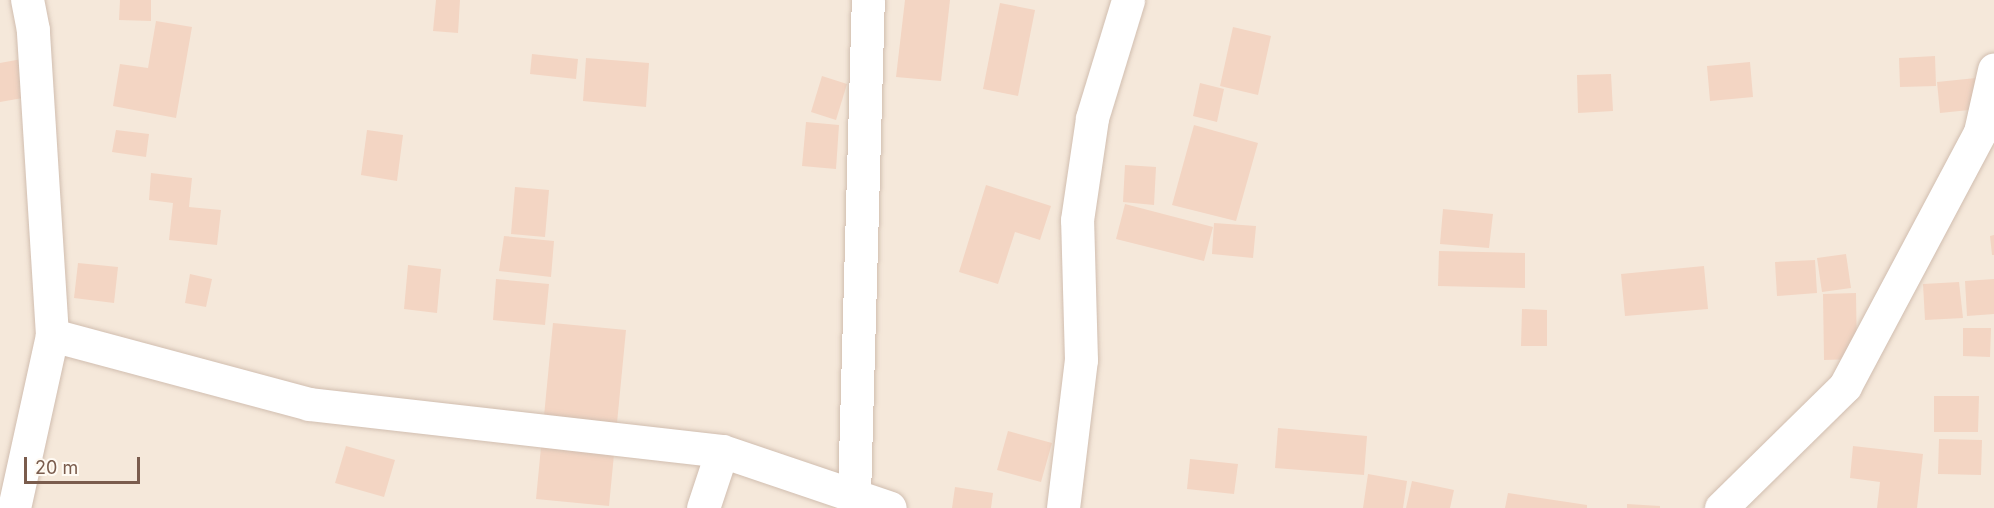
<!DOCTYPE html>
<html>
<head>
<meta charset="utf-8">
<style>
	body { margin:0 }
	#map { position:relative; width:1994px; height:508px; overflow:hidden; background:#fdf6ec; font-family:Inter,sans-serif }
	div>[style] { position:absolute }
	.residential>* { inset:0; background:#f5e8da }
	.building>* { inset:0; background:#f3d5c3 }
	.roads { filter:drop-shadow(0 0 2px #d1beb0) drop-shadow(0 0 2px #d1beb0) }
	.minor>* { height:33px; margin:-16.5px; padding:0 16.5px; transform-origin:16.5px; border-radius:16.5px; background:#fff }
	span { translate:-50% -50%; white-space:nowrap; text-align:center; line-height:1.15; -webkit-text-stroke:6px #fffaf3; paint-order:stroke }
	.scale { position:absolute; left:24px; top:457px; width:116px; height:27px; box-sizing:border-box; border:3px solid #7a5c4d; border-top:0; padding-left:8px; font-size:18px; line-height:21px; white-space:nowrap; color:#7a5c4d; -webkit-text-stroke:4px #fffaf3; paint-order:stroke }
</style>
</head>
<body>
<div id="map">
	<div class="residential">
		<i style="clip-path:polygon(0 0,1994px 0,1994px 508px,0 508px)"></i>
	</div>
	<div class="building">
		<i style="clip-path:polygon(120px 0,151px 0,151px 21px,119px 20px)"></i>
		<i style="clip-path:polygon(436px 0,460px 0,458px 33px,433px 31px)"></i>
		<i style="clip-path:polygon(905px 0,950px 0,941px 81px,896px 77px)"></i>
		<i style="clip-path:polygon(1000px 3px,1035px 10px,1018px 96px,983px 89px)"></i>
		<i style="clip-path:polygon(156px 21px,192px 27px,176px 118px,113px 106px,120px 64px,148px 68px)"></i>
		<i style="clip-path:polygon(1233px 27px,1271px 36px,1258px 95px,1220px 86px)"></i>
		<i style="clip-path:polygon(532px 54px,578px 59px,576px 79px,530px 74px)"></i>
		<i style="clip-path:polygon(1935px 56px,1936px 86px,1900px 87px,1899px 58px)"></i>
		<i style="clip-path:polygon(27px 58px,34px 96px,0 102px,0 63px)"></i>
		<i style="clip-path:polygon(586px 58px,649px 63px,646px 107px,583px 101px)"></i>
		<i style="clip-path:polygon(1750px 62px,1753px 97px,1710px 101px,1707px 66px)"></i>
		<i style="clip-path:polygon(1611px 74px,1613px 111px,1578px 113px,1577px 75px)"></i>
		<i style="clip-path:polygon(822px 76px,847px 84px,836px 120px,811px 112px)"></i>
		<i style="clip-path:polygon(1976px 78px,1979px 109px,1940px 113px,1937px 82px)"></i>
		<i style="clip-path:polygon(1200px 83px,1224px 89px,1217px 122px,1193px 116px)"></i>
		<i style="clip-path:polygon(806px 122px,839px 125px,836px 169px,802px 166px)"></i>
		<i style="clip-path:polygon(1194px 125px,1258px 143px,1236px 221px,1172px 205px)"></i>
		<i style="clip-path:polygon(116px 130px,149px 134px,146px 157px,112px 152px)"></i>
		<i style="clip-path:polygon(367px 130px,403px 135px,397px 181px,361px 175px)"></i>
		<i style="clip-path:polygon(1125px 165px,1156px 167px,1154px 205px,1123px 202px)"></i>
		<i style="clip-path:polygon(151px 173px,192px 178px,189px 207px,221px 210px,217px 245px,169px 240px,173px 203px,149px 200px)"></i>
		<i style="clip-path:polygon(986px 185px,1051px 206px,1040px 240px,1015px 232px,998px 284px,959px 272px)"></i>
		<i style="clip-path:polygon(515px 187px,549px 190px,545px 237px,511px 234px)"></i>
		<i style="clip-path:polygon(1125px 204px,1213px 227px,1204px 261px,1116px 239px)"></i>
		<i style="clip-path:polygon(1443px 209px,1493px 214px,1489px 248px,1440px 244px)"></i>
		<i style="clip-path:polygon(1214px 223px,1256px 226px,1253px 258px,1212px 254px)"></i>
		<i style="clip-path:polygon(1994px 235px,1994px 255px,1992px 255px,1990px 236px)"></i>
		<i style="clip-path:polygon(504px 236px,554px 241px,551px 277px,499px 271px)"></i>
		<i style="clip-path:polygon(1439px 251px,1525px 253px,1525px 288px,1438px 286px)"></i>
		<i style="clip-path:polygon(1846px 254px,1851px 288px,1822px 292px,1817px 258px)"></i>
		<i style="clip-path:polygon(1815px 260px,1817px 293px,1777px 296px,1775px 262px)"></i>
		<i style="clip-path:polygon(78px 263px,118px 267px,114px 303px,74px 298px)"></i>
		<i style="clip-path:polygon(408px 265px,441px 269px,437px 313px,404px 309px)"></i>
		<i style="clip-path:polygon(1704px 266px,1708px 309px,1625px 316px,1621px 274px)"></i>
		<i style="clip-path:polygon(190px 274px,212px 279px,206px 307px,185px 303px)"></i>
		<i style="clip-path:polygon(496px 279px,549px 284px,545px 325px,493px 320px)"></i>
		<i style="clip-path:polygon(1994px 279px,1994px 314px,1967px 316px,1965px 281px)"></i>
		<i style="clip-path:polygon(1959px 282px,1963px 318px,1925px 320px,1923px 284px)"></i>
		<i style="clip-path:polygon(1856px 293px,1857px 359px,1824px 360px,1823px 294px)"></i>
		<i style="clip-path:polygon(1522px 309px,1547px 310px,1547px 346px,1521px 346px)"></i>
		<i style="clip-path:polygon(553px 323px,626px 330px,609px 506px,536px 499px)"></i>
		<i style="clip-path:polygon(1963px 328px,1991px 328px,1990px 357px,1963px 356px)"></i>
		<i style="clip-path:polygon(1934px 396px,1979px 396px,1978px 432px,1934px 432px)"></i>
		<i style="clip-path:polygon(1278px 428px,1367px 436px,1364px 475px,1275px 468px)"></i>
		<i style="clip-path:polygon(1008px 431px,1052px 443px,1041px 482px,997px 470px)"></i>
		<i style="clip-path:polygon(1939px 439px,1982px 440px,1981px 475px,1938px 474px)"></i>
		<i style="clip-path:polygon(346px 446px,395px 460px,384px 497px,335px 483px)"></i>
		<i style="clip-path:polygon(1853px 446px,1923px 454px,1917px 508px,1877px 508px,1880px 482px,1850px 478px)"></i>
		<i style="clip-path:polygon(1190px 459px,1238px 464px,1234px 494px,1187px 489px)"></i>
		<i style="clip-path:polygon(1368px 474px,1407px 481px,1403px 508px,1363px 508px)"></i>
		<i style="clip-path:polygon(1412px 481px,1454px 490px,1450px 508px,1406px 508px)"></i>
		<i style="clip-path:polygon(955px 487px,993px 493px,991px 508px,952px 508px)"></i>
		<i style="clip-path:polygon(1508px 493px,1587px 505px,1587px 508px,1505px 508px)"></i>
		<i style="clip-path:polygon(1627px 504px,1660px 506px,1660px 508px,1627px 508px)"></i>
	</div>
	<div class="roads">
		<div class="minor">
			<i style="left:52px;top:335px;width:266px;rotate:15deg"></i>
			<i style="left:309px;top:404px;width:416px;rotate:6.5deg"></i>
			<i style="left:722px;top:451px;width:177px;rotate:18.7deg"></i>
			<i style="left:14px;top:508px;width:177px;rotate:-77.6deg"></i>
			<i style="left:52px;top:335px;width:306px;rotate:-93.6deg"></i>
			<i style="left:33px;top:30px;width:31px;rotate:-101deg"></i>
			<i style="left:703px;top:508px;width:60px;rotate:-71.6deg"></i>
			<i style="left:857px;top:508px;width:13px;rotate:-103deg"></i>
			<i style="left:854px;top:495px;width:495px;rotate:-88.4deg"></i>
			<i style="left:1063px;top:508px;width:149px;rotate:-83.1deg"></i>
			<i style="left:1081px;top:360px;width:140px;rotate:-91.6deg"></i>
			<i style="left:1077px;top:220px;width:103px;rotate:-81.6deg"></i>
			<i style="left:1092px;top:118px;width:123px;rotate:-73deg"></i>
			<i style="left:1721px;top:508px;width:174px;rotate:-44.5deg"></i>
			<i style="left:1845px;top:386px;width:288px;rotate:-62deg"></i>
			<i style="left:1980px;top:132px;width:64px;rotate:-77.3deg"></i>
		</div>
	</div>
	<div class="scale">20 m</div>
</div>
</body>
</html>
